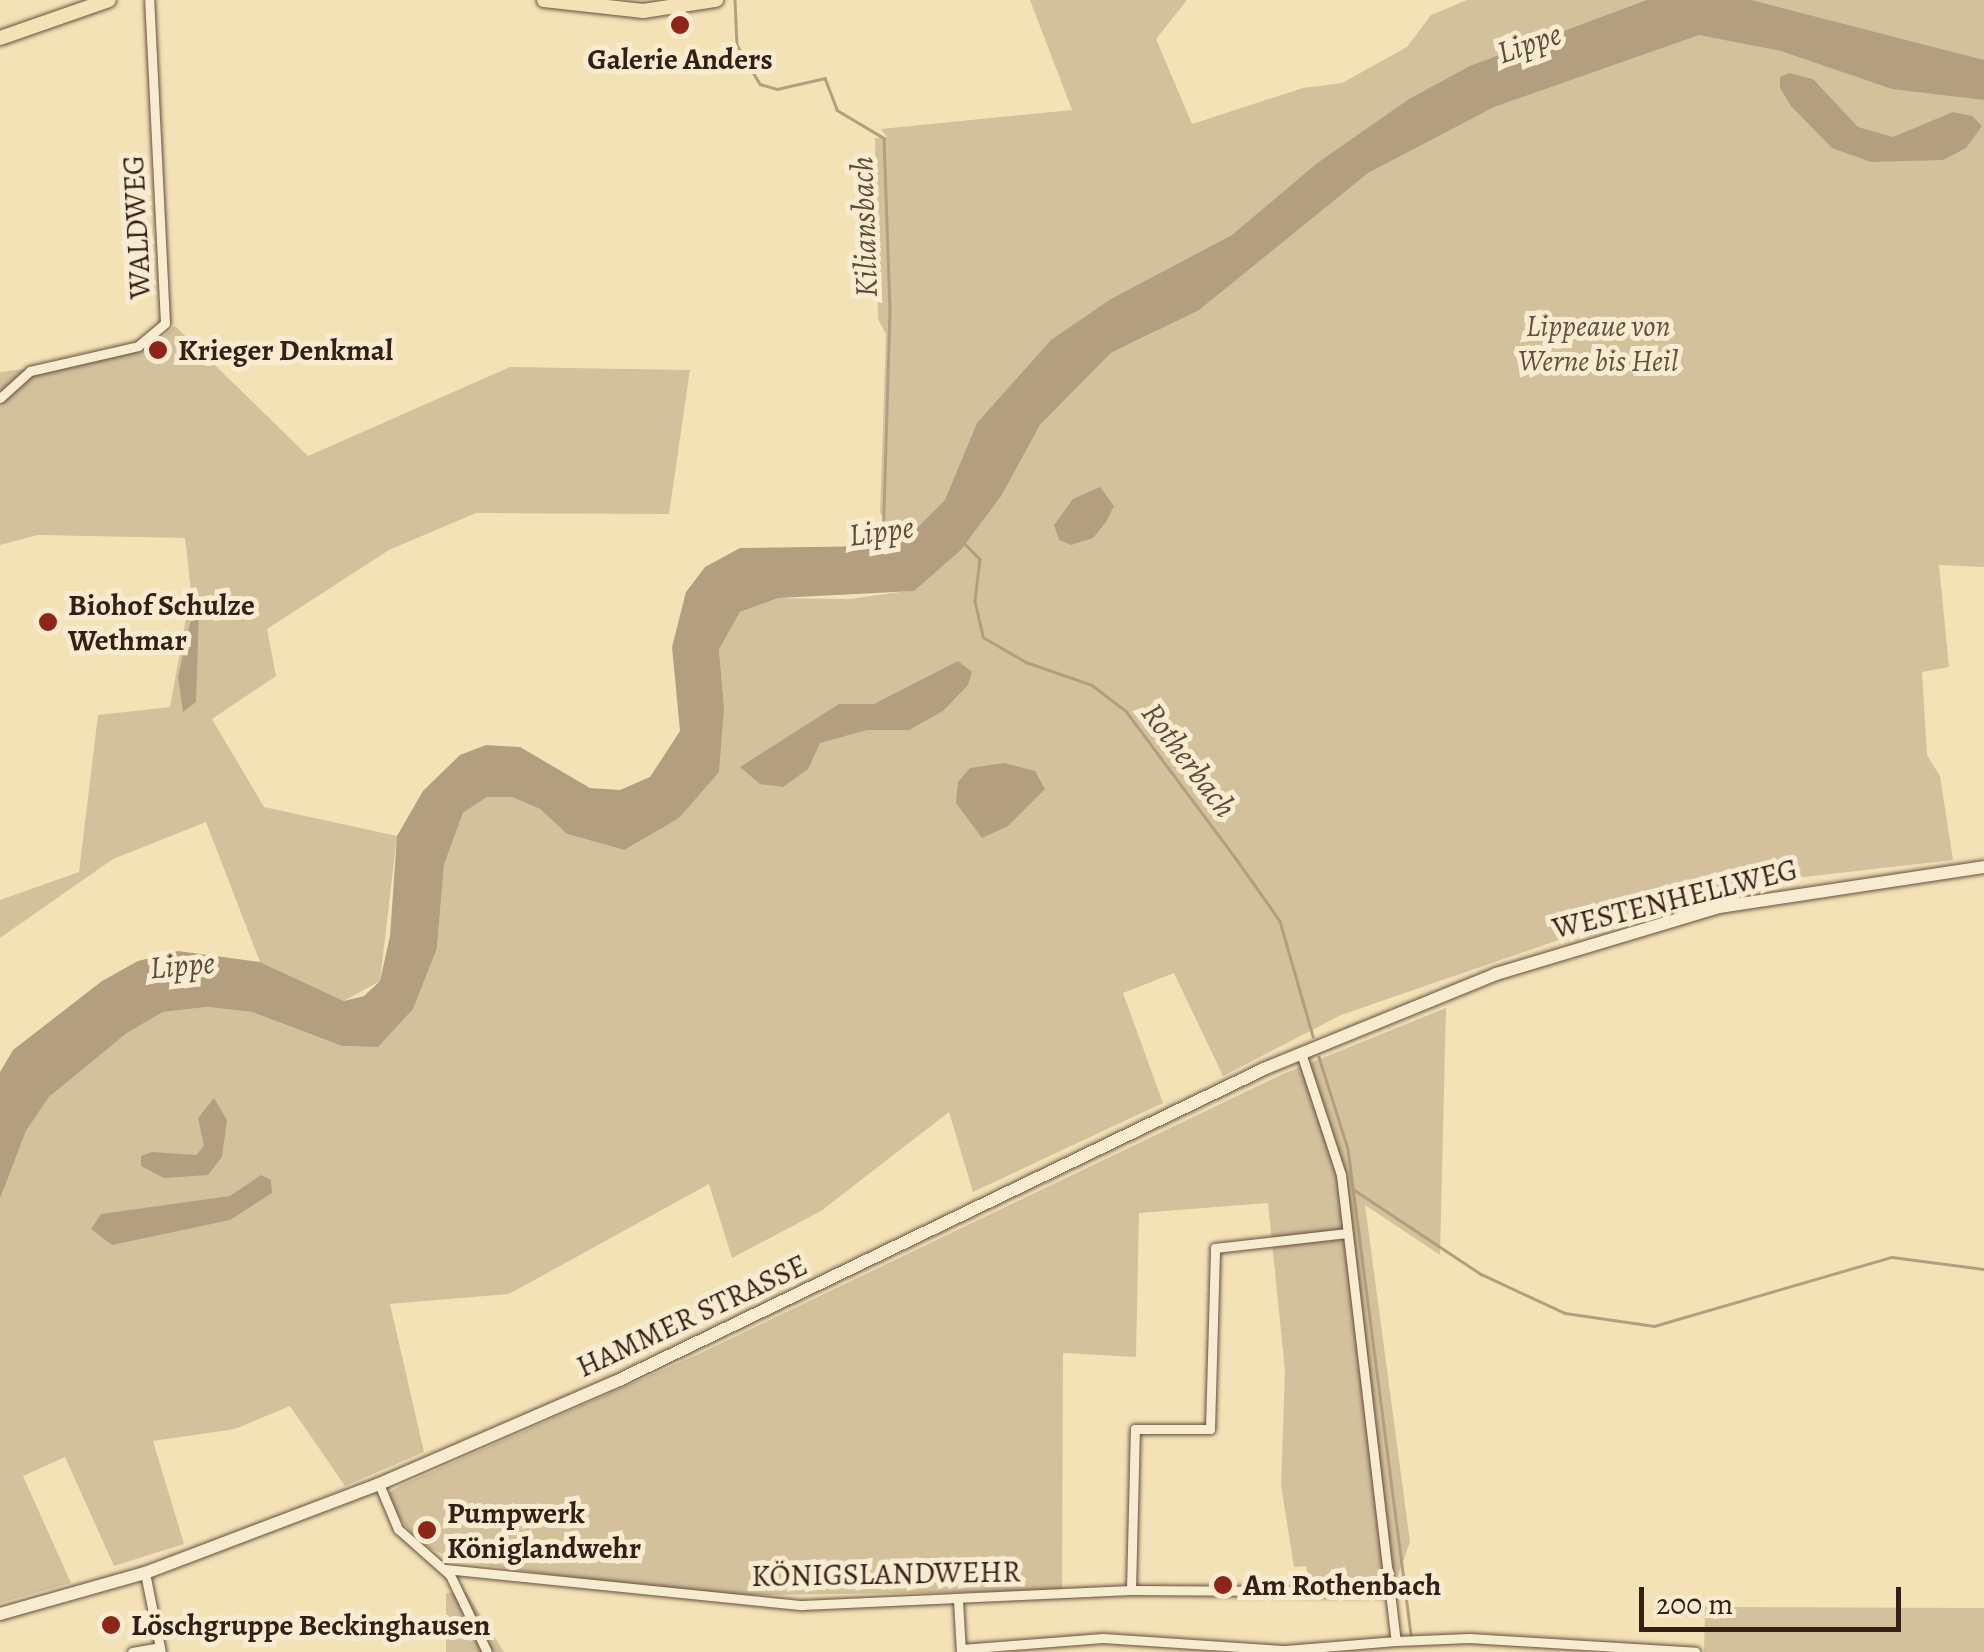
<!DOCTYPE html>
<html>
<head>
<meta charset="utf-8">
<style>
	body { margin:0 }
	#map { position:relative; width:1984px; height:1652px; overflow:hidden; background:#f4e2b7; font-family:Alegreya,serif }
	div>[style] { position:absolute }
	.green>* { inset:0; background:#d3c19c }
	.water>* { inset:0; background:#b39f80 }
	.stream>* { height:2.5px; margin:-1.25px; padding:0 1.25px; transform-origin:1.25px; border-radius:1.25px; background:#b39f80 }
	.roads { filter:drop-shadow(0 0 2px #644f3e) drop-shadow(0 0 2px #644f3e) }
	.street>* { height:9px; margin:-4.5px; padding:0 4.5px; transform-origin:4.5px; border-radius:4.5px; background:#f8ecd0 }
	.secondary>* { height:12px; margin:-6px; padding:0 6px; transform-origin:6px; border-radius:6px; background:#f8ecd0 }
	.primary>* { height:14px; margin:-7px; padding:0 7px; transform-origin:7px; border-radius:7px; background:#f4e2b7 }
	.dots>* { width:28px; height:28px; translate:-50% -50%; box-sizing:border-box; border:5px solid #f8ecd0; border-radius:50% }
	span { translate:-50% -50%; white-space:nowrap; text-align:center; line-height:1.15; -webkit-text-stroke:10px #f8ecd0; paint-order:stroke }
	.poi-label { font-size:30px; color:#341e16; font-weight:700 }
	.left { translate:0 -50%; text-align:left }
	.street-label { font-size:30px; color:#341e16 }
	.park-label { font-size:30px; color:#644f3e; font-style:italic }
	.water-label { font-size:32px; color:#604b3b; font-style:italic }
	.scale { position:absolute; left:1639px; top:1587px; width:262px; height:45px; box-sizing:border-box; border:5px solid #341e16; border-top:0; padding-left:12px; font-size:30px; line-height:35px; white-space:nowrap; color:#341e16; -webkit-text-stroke:8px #f8ecd0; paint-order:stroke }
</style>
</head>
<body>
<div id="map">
	<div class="green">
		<i style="clip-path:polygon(1030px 0,1187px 0,1156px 39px,1192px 124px,1303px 88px,1342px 83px,1407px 47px,1431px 15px,1467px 0,1984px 0,1984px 567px,1939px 565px,1949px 667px,1922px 672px,1927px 755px,1940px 776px,1953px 860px,1742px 884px,1631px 915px,1341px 1015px,1223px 1076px,1174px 973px,1123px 993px,1163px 1103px,973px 1192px,949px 1112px,821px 1211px,732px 1258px,709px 1184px,509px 1294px,390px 1304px,424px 1452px,345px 1486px,290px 1406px,235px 1429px,153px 1441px,184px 1544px,114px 1566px,65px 1457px,23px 1476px,71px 1583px,0 1603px,0 1199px,26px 1131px,49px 1097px,127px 1033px,163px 1012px,207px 1007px,252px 1012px,342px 1046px,378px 1047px,437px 948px,444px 865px,463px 813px,487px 797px,512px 797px,540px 809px,567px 834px,623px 850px,724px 707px,719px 648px,740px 612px,778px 598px,850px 599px,914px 590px,961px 550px,1002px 495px,1040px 425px,1111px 353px,1159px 330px,1148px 296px,965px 514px,888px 541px,888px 524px,880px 513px,886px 334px,878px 319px,875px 138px,887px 137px,881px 129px,1072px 110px)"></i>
		<i style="clip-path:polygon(175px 326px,308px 456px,510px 367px,690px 370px,669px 514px,476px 513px,389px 550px,267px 629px,276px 676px,212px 719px,264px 807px,397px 836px,380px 981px,344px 1001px,260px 962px,206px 822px,113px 859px,0 938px,0 900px,79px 872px,98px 715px,170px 707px,191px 591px,185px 538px,38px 535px,0 545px,0 372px,101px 360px,153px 346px)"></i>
		<i style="clip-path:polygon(1446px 1008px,1440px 1255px,1365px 1205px,1410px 1542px,1395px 1584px,1309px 1584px,1306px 1566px,1294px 1567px,1281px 1485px,1285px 1371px,1268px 1203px,1139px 1213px,1136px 1357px,1063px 1353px,1062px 1591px,698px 1596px,464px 1562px,423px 1546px,399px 1518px,388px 1493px,402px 1485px,701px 1353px,1283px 1074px)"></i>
		<i style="clip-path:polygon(466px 1592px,504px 1652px,446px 1652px,446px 1593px)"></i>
		<i style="clip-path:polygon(1705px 1607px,1984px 1608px,1984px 1652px,1704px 1652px)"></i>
	</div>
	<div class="water">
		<i style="clip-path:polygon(1647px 0,1751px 0,1984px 60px,1984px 100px,1892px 89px,1781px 51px,1699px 35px,1494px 107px,1368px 173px,1199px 310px,1111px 353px,1040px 425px,1002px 495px,961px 550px,914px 591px,778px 598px,740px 612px,719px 649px,724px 707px,719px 772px,679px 818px,624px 850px,567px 834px,540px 809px,512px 797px,487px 797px,463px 813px,444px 865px,437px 948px,413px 1009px,378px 1047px,342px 1046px,252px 1012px,207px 1007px,163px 1012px,127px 1033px,49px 1097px,26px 1131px,0 1199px,0 1072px,13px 1050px,102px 981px,138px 961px,178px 951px,260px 962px,344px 1001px,364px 996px,380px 981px,390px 936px,397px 836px,423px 791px,460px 755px,486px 745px,520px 747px,590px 788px,620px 790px,650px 777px,680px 731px,672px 647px,686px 592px,705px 567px,740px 548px,878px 546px,918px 527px,945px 500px,977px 423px,1051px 340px,1111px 299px,1232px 235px,1316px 164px,1409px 99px,1470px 66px)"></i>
		<i style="clip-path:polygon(1789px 73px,1813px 79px,1858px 127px,1893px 137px,1953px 112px,1972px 116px,1982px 126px,1966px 148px,1943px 160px,1871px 162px,1832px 148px,1791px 106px,1780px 88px,1780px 77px)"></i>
		<i style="clip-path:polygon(1100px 487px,1114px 506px,1106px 522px,1093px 538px,1071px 545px,1059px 540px,1054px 525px,1073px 499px)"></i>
		<i style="clip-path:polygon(199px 613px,196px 702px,183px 712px,178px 677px,191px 619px)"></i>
		<i style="clip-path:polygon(958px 661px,972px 672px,968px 685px,943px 711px,909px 730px,867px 730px,820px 743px,808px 769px,783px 787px,760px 784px,740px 767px,839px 704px,874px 704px)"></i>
		<i style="clip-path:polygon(1004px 763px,1035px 771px,1045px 789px,1008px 826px,982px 838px,956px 803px,958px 782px,970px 768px)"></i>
		<i style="clip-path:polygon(214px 1098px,227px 1120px,222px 1157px,208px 1175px,164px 1178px,141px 1166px,141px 1156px,152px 1152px,196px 1155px,204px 1146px,198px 1118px)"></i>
		<i style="clip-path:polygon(261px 1175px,271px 1180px,272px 1193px,230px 1220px,112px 1245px,91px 1229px,101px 1214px,230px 1196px)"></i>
	</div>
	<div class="stream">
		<i style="left:735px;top:0;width:45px;rotate:87.5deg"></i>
		<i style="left:737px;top:45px;width:45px;rotate:59.5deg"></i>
		<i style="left:760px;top:84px;width:18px;rotate:16deg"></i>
		<i style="left:777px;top:89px;width:49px;rotate:-12.9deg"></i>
		<i style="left:825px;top:78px;width:34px;rotate:69deg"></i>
		<i style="left:837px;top:110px;width:55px;rotate:30.8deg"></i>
		<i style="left:884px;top:138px;width:172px;rotate:88deg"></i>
		<i style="left:890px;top:310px;width:235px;rotate:91.7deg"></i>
		<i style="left:965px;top:544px;width:21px;rotate:45deg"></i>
		<i style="left:980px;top:559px;width:42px;rotate:96.8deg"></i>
		<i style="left:975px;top:601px;width:37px;rotate:77deg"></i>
		<i style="left:983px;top:637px;width:50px;rotate:30.2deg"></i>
		<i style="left:1026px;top:662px;width:70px;rotate:19.2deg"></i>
		<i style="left:1092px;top:685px;width:43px;rotate:37.4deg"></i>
		<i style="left:1126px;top:711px;width:186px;rotate:53.3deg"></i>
		<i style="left:1237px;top:860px;width:75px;rotate:54.8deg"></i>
		<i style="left:1280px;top:921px;width:120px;rotate:74deg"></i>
		<i style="left:1319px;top:1057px;width:96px;rotate:72.5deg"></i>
		<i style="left:1348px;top:1149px;width:491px;rotate:82.6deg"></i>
		<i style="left:1353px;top:1189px;width:154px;rotate:33.6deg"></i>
		<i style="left:1481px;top:1274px;width:93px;rotate:24.9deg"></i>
		<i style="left:1565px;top:1313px;width:90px;rotate:8.3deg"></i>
		<i style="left:1654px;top:1326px;width:248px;rotate:-16.2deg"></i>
		<i style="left:1892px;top:1257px;width:93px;rotate:7.4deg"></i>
	</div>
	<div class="roads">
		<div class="street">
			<i style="left:0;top:398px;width:40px;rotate:-42deg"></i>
			<i style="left:30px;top:371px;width:111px;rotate:-13deg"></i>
			<i style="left:138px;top:346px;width:35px;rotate:-40deg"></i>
			<i style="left:165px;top:323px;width:323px;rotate:-92.8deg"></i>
			<i style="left:1301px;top:1053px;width:128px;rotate:71.8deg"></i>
			<i style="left:1341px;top:1175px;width:469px;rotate:83.3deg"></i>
			<i style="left:1396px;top:1641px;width:73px;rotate:-2.4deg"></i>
			<i style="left:1469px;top:1638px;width:227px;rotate:3.5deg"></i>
			<i style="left:379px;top:1484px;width:49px;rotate:67.1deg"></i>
			<i style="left:398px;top:1529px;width:69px;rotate:41.5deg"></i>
			<i style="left:450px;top:1575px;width:85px;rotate:64.3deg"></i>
			<i style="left:445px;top:1569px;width:359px;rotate:5.8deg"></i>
			<i style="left:802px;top:1605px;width:329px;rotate:-2.6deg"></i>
			<i style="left:1131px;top:1590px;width:261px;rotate:0.4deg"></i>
			<i style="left:145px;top:1573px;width:81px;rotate:78.6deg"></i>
			<i style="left:1131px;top:1590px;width:161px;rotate:-88.6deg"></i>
			<i style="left:1135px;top:1429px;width:75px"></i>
			<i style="left:1210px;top:1429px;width:181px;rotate:-88.4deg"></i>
			<i style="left:1215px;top:1248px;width:133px;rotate:-6.5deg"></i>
			<i style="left:958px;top:1600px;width:52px;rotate:86.7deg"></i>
			<i style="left:961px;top:1649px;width:142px;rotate:-4.4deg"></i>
			<i style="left:1103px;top:1638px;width:183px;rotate:3.8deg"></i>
			<i style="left:1286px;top:1650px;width:110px;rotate:-4.7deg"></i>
			<i style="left:132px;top:1652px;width:28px;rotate:-10deg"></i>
		</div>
		<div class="secondary">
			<i style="left:0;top:1614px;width:151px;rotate:-15.8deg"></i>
			<i style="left:145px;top:1573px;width:250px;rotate:-20.8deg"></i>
			<i style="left:379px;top:1484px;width:257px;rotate:-23.4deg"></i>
			<i style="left:615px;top:1382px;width:723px;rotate:-25.75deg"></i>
			<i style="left:1266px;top:1068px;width:248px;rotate:-22.2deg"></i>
			<i style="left:1496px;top:974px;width:234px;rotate:-16.7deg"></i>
			<i style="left:1720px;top:907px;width:267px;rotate:-8.6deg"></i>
		</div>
		<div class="primary">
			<i style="left:544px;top:0;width:100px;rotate:6.3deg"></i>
			<i style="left:643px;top:11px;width:74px;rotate:-8.6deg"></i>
			<i style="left:0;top:38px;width:115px;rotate:-19.2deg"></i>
		</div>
	</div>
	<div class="dots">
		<i style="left:680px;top:25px;background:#8f2418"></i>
		<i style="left:158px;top:350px;background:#8f2418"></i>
		<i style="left:48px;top:622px;background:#8f2418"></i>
		<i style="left:427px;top:1530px;background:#8f2418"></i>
		<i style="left:1223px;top:1585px;background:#8f2418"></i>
		<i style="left:111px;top:1625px;background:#8f2418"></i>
	</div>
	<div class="poi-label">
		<span style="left:680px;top:59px">Galerie Anders</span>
		<span class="left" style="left:178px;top:350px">Krieger Denkmal</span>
		<span class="left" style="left:68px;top:622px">Biohof Schulze<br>Wethmar</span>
		<span class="left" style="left:447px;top:1530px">Pumpwerk<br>Königlandwehr</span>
		<span class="left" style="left:1243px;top:1585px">Am Rothenbach</span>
		<span class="left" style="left:131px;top:1625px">Löschgruppe Beckinghausen</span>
	</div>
	<div class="street-label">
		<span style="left:137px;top:227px;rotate:-93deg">WALDWEG</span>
		<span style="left:1675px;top:899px;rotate:-14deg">WESTENHELLWEG</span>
		<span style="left:692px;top:1316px;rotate:-25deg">HAMMER STRASSE</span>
		<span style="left:886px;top:1574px;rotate:-1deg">KÖNIGSLANDWEHR</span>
	</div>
	<div class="park-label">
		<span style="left:1598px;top:343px">Lippeaue von<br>Werne bis Heil</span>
	</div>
	<div class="water-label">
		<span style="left:1529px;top:43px;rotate:-19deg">Lippe</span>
		<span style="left:864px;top:227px;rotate:-92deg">Kiliansbach</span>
		<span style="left:881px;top:531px;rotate:-8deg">Lippe</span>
		<span style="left:1189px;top:760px;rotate:53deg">Rotherbach</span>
		<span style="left:182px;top:965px;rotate:-5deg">Lippe</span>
	</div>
	<div class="scale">200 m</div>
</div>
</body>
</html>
